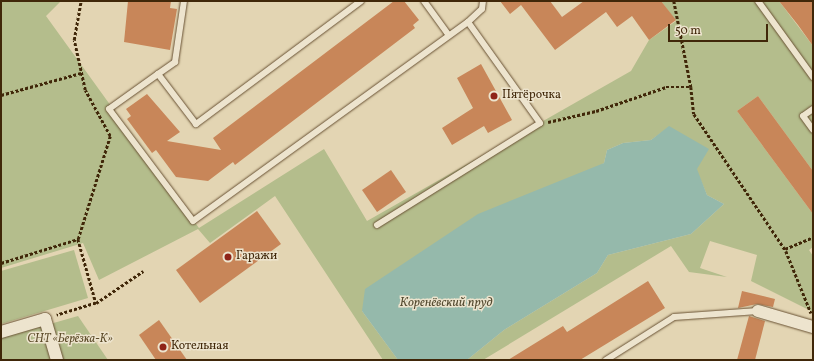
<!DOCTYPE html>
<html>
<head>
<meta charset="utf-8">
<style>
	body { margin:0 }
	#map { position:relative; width:814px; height:361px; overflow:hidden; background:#e3d5b3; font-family:Vollkorn,serif }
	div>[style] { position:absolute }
	.green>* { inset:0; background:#b4bd8c }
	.water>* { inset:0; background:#95b9ab }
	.building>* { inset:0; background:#c88659 }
	.path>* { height:2.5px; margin-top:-1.25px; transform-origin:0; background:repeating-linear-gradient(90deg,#402709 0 3px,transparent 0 5px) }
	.roads { filter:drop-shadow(0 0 1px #695234) drop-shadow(0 0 1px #695234) }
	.lane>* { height:6px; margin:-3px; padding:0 3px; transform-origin:3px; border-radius:3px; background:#ede4ce }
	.street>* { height:12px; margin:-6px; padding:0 6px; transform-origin:6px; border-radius:6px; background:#ede4ce }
	.dots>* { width:11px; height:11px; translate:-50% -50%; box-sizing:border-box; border:2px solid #ede4ce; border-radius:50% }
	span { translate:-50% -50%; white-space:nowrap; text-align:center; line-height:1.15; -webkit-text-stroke:3px #ede4ce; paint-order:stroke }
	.poi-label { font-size:12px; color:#402709 }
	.left { translate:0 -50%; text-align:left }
	.park-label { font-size:12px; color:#5d4c2a; font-style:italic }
	.water-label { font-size:13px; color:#554c32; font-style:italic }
	.frame { position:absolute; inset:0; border:2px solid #402709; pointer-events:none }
	.scale { position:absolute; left:668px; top:24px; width:100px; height:18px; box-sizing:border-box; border:2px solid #402709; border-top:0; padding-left:5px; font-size:12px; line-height:14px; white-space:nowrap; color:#402709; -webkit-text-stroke:3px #ede4ce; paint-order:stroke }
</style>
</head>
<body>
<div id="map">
	<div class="green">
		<i style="clip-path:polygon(1px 1px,61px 1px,46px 16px,199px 228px,324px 149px,367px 221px,631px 71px,649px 40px,676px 21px,661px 1px,779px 1px,813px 46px,813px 171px,758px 96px,737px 111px,813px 214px,813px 247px,809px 250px,813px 256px,813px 312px,751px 281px,757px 255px,710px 241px,700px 268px,727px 277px,689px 272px,671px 246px,483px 360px,467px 360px,504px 330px,597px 273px,608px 255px,691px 234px,724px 204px,707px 195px,696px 169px,669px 127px,651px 140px,623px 143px,607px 150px,604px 163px,362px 311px,398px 360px,383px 360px,275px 196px,210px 243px,198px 229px,99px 280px,83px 243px,1px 268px)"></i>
		<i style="clip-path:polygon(74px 250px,88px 298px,1px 324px,1px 271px)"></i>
		<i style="clip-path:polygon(78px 316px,108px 360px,1px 360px,1px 338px)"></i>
	</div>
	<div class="water">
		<i style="clip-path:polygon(669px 126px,709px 149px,697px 169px,707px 195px,724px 204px,691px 234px,608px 255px,597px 273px,504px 330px,467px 360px,398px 360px,362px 311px,365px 289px,478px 214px,604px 163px,607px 150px,623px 143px,651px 140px)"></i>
	</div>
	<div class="building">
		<i style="clip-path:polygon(128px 1px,171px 1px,170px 8px,177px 9px,170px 50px,124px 42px)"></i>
		<i style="clip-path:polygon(394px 1px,404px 1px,419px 20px,413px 25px,415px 28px,235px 165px,233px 162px,208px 181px,176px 177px,156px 150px,152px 153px,127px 119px,131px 116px,126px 109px,147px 94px,180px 132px,167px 141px,221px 150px,213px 138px)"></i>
		<i style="clip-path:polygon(500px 1px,550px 1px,562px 17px,584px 1px,661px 1px,676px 20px,649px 40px,632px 16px,617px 27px,606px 12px,555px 50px,521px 5px,510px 14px)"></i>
		<i style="clip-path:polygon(779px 1px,813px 1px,813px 46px,798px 25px)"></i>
		<i style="clip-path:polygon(481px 64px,512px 120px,488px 133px,484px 126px,452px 145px,442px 128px,473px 108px,457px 78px)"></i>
		<i style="clip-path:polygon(758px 96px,813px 171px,813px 214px,737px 111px)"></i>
		<i style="clip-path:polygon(391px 170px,406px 192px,377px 212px,362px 190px)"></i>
		<i style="clip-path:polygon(257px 211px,281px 244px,200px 303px,176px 270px)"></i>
		<i style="clip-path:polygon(648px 281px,665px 308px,580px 360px,508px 360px,563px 326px,567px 332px)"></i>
		<i style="clip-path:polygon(742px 291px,775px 299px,773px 307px,757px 304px,738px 308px)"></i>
		<i style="clip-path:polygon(749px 316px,765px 321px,755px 360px,737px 360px)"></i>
		<i style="clip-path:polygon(159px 320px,187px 360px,156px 360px,139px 335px)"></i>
	</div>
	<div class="path">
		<i style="left:674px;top:1px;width:88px;rotate:78.8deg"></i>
		<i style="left:1px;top:95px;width:83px;rotate:-15.4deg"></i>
		<i style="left:548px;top:122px;width:49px;rotate:-12.9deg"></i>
		<i style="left:596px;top:111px;width:74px;rotate:-18.9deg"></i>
		<i style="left:666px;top:87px;width:25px"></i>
		<i style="left:691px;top:87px;width:27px;rotate:84deg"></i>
		<i style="left:694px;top:114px;width:165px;rotate:56.1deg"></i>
		<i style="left:786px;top:251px;width:67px;rotate:68deg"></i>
		<i style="left:78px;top:239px;width:108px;rotate:-72.7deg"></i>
		<i style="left:110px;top:136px;width:52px;rotate:-118.5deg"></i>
		<i style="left:85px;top:90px;width:51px;rotate:-102.4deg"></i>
		<i style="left:74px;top:40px;width:40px;rotate:-80deg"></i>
		<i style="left:785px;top:249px;width:30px;rotate:-23deg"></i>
		<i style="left:1px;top:263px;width:81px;rotate:-17.3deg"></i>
		<i style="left:78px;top:239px;width:66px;rotate:74.3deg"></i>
		<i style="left:96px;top:303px;width:41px;rotate:162.9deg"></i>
		<i style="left:96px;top:303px;width:57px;rotate:-34.2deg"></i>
	</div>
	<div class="roads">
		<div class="lane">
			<i style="left:361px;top:1px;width:206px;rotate:143.3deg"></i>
			<i style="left:196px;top:124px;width:63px;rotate:-127.2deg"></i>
			<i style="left:158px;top:74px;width:60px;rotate:144.5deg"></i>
			<i style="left:109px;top:109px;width:140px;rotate:53.1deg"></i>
			<i style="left:193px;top:221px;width:339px;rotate:-35.9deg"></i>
			<i style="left:468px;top:22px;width:19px;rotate:-43deg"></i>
			<i style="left:482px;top:9px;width:8px;rotate:-83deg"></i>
			<i style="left:424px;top:1px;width:41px;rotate:54deg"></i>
			<i style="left:758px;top:1px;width:94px;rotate:54.1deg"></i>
			<i style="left:158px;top:74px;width:21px;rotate:-35deg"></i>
			<i style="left:175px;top:62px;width:62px;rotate:-81.6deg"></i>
			<i style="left:813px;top:109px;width:12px;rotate:145deg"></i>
			<i style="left:803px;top:116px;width:17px;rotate:54deg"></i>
			<i style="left:377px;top:225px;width:192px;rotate:-32deg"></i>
			<i style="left:540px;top:123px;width:124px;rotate:-125.5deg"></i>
			<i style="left:606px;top:360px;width:80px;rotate:-32.3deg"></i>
			<i style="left:674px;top:317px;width:84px;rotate:-4.1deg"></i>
		</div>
		<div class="street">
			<i style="left:758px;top:311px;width:57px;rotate:16.2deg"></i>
			<i style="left:1px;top:332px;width:46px;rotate:-16.5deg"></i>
			<i style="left:45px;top:319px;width:43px;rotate:73.7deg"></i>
		</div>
	</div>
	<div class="dots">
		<i style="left:494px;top:96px;background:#8f2418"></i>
		<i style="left:228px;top:257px;background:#8f2418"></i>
		<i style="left:163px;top:347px;background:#8f2418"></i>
	</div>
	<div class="poi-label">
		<span class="left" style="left:502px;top:96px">Пятёрочка</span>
		<span class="left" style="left:236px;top:257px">Гаражи</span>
		<span class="left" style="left:171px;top:347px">Котельная</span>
	</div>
	<div class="park-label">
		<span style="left:70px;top:340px">СНТ «Берёзка-К»</span>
	</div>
	<div class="water-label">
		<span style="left:446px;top:303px">Коренёвский пруд</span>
	</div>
	<div class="frame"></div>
	<div class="scale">50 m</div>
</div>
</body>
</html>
